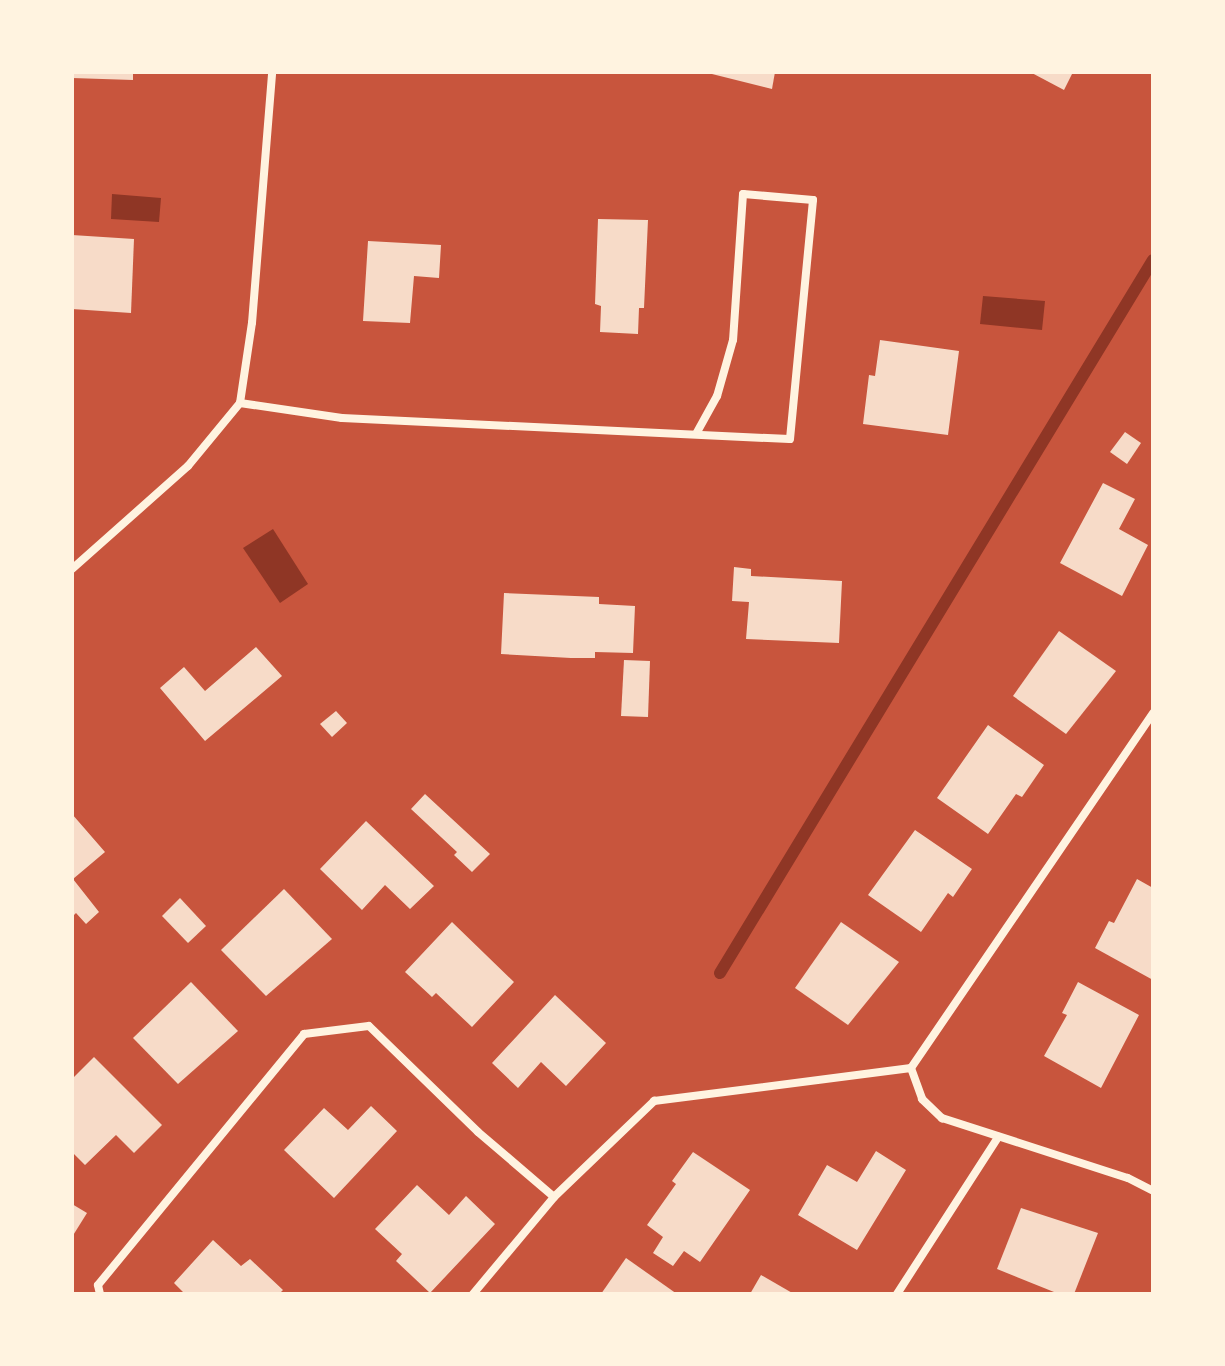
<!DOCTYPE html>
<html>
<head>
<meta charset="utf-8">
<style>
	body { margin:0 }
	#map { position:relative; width:1225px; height:1366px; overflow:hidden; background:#c8553d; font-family:"Times New Roman",serif }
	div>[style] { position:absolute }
	.water>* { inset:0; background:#8f3625 }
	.stream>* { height:12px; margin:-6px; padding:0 6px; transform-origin:6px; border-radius:6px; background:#8f3625 }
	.building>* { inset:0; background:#f7dbc8 }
	.minor>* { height:8px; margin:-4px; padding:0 4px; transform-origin:4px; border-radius:4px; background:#fff3e0 }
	span { translate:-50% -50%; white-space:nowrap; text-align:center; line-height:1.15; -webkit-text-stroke:6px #fff3e0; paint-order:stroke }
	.frame { position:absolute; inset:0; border:74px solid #fff3e0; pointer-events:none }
</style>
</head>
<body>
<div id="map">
	<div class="water">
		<i style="clip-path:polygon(112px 194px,161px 198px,159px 222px,111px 219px)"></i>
		<i style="clip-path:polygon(983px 296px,1045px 301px,1042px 330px,980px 324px)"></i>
		<i style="clip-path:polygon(273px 529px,308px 584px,280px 603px,243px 548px)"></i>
	</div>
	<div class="stream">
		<i style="left:720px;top:973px;width:834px;rotate:-58.73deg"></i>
	</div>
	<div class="building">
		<i style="clip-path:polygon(72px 72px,133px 72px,133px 80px,72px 78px)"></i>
		<i style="clip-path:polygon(704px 72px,775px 72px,772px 89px)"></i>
		<i style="clip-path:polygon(1030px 72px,1073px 72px,1064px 90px)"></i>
		<i style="clip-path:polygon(598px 219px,648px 220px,644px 308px,639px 308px,638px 334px,600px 332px,601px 306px,595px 304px)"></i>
		<i style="clip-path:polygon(72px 235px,134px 239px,131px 313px,72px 309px)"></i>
		<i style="clip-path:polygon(368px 241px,441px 245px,439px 278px,414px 276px,410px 323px,363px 321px)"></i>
		<i style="clip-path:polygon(880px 340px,959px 351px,948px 435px,863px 424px,869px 375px,875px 376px)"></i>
		<i style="clip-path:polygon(1125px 432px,1141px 443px,1127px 464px,1110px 452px)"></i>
		<i style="clip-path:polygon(1103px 483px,1135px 499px,1119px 529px,1148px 545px,1122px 596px,1060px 563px)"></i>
		<i style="clip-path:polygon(734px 567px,751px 569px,751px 576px,842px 581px,839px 643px,746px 639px,749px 602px,732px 601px)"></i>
		<i style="clip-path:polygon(504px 593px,599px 597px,599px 604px,635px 606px,633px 653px,595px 652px,595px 658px,571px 658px,501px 654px)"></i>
		<i style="clip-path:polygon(1059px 631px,1116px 671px,1066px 734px,1013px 696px)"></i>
		<i style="clip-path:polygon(256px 647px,282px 676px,205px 741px,160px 688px,184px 667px,205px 691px)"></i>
		<i style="clip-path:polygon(624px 660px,650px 661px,648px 717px,621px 716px)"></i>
		<i style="clip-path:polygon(336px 711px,347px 723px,332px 737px,320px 724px)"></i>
		<i style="clip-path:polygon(988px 725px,1044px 765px,1022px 797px,1016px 794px,988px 834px,937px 798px)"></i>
		<i style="clip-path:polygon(425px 794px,490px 854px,472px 872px,454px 855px,457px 852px,411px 809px)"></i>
		<i style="clip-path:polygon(72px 814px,105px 852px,73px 879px,99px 912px,86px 924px,76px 913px,72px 917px)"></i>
		<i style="clip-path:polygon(366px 821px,434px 886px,410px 909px,385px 885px,362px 910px,320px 869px)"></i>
		<i style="clip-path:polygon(915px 830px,972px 869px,953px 897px,948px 893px,921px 932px,868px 895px)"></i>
		<i style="clip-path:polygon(1137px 879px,1153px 888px,1153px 980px,1095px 948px,1109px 921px,1114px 923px)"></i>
		<i style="clip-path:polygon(284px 889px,332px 939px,266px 996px,221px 950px)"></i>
		<i style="clip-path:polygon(180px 898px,206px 926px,188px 943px,162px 916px)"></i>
		<i style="clip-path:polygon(452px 922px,514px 982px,472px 1027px,436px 993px,432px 997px,405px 972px)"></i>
		<i style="clip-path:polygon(841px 922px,899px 962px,848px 1025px,795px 988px)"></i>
		<i style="clip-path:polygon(191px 982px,238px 1031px,178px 1084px,133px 1038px)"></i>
		<i style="clip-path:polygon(1078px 982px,1139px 1015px,1101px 1088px,1044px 1056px,1067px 1015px,1062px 1013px)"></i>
		<i style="clip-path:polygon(555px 995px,606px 1043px,566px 1086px,541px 1062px,518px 1088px,492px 1063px)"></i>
		<i style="clip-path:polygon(94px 1057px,162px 1125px,134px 1153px,116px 1135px,85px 1165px,72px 1152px,72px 1079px)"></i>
		<i style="clip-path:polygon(371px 1106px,397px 1131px,334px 1198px,284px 1150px,324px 1108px,348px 1130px)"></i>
		<i style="clip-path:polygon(876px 1151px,906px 1170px,857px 1250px,798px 1215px,827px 1165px,857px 1182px)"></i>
		<i style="clip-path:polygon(693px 1152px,750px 1190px,700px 1262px,684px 1251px,673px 1266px,653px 1253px,663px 1237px,647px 1225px,676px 1184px,672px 1181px)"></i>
		<i style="clip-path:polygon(417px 1185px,449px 1215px,466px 1196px,495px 1224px,430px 1293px,396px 1261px,402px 1254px,375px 1229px)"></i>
		<i style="clip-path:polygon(72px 1204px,87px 1213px,72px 1237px)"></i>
		<i style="clip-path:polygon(1021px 1208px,1098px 1233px,1074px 1294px,1059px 1294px,997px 1269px)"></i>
		<i style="clip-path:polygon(213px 1240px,241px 1266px,250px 1259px,283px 1290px,279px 1294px,185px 1294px,174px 1283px)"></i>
		<i style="clip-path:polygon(626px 1258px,677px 1294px,601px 1294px)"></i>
		<i style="clip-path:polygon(761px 1275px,794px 1294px,750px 1294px)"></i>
	</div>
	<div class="minor">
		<i style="left:240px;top:403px;width:103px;rotate:8.4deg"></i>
		<i style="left:342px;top:418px;width:448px;rotate:2.7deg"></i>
		<i style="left:790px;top:439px;width:240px;rotate:-84.5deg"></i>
		<i style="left:813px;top:200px;width:70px;rotate:-175.1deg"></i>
		<i style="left:743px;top:194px;width:146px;rotate:93.9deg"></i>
		<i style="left:733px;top:340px;width:58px;rotate:105.9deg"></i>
		<i style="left:717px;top:396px;width:43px;rotate:118.9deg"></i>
		<i style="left:72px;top:569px;width:155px;rotate:-41.6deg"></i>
		<i style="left:188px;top:466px;width:82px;rotate:-50.5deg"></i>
		<i style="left:240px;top:403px;width:81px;rotate:-81.5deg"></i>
		<i style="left:252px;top:323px;width:252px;rotate:-85.4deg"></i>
		<i style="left:911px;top:1068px;width:430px;rotate:-55.7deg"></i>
		<i style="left:100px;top:1294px;width:9px;rotate:-103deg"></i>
		<i style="left:98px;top:1285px;width:325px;rotate:-50.6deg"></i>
		<i style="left:304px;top:1034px;width:65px;rotate:-7deg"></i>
		<i style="left:369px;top:1026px;width:152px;rotate:44.2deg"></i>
		<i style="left:478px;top:1132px;width:100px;rotate:40.5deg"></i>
		<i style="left:554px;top:1197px;width:139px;rotate:-43.8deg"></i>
		<i style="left:654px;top:1101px;width:259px;rotate:-7.3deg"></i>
		<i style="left:911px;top:1068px;width:33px;rotate:70deg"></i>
		<i style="left:922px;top:1099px;width:28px;rotate:44deg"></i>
		<i style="left:942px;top:1118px;width:195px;rotate:17.9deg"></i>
		<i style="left:1128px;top:1178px;width:28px;rotate:27deg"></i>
		<i style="left:473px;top:1294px;width:126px;rotate:-50.1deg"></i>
		<i style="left:897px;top:1294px;width:187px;rotate:-57.2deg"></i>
	</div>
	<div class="frame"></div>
</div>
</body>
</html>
